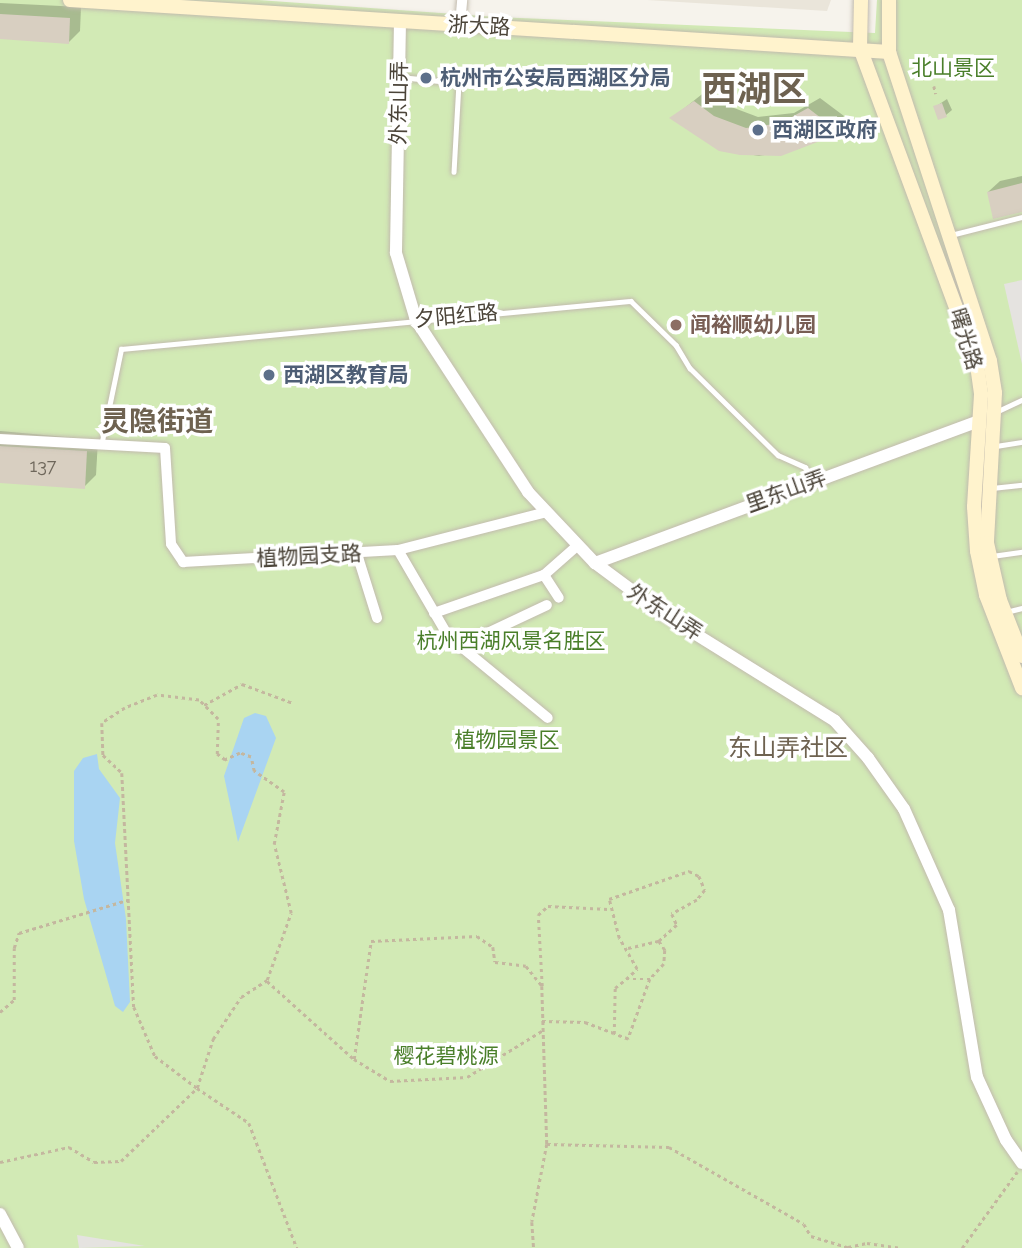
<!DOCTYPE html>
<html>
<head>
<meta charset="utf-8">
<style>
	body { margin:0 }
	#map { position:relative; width:1022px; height:1248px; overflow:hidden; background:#f6f3ec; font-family:Raleway,"Noto Sans SC",sans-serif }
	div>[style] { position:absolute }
	.residential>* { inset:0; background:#eae5da }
	.green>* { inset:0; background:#d2eab5 }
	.parking>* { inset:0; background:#e5e3e0 }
	.water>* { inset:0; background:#a9d4f2 }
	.shadow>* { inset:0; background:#0003 }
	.building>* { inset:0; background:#d8cfc1 }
	.path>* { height:2.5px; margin-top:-1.25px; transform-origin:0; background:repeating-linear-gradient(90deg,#c4b79f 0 3.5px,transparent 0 7px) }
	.roads { filter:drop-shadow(0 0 2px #c2bbae) drop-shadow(0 0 2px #c2bbae) }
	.service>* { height:4.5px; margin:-2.25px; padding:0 2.25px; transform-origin:2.25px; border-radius:2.25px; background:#fff }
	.minor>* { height:10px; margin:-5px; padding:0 5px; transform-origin:5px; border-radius:5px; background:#fff }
	.tertiary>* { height:12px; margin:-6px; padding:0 6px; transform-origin:6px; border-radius:6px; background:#fff }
	.secondary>* { height:14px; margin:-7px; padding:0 7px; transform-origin:7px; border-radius:7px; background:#fff3cd }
	.dots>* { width:19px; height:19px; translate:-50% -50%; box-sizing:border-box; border:4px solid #fff; border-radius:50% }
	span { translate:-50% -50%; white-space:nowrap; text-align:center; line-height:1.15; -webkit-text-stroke:7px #fff; paint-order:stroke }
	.number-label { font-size:18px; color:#6e675b }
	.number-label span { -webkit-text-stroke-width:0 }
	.street-label { font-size:21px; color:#4b4439 }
	.park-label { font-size:21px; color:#4a7f2a }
	.service-label { font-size:21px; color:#4e5e75; font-weight:700 }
	.left { translate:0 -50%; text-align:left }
	.education-label { font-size:21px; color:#785e54; font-weight:700 }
	.quarter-label { font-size:24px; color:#6e6250 }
	.district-label { font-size:28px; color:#6e6250; font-weight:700 }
	.town-label { font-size:35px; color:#6e6250; font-weight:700 }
</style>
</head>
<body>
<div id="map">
	<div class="residential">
		<i style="clip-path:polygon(647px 0,831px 0,827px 11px)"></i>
	</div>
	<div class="green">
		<i style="clip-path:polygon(0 0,258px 0,497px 17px,875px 33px,877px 0,1022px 0,1022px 1248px,0 1248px)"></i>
	</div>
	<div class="parking">
		<i style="clip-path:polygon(1022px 280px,1022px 364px,1004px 284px)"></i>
		<i style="clip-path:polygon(77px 1235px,145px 1246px,79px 1248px)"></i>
	</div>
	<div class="water">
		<i style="clip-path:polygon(255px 713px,266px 716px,276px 738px,238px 842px,224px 776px,244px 718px)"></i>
		<i style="clip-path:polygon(97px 754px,99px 769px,120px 798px,115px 843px,126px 919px,130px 1002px,123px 1012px,115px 1006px,84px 899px,74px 841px,74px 771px,83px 758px)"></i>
	</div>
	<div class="shadow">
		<i style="clip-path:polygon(0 3px,81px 7px,80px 31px,69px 42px,0 38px)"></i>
		<i style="clip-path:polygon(706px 91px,726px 105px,758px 117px,794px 113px,820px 98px,844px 116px,827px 136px,798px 149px,759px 156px,719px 149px,672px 118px)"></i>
		<i style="clip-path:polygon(947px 99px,952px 110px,946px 115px,935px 107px)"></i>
		<i style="clip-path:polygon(1022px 176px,1022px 211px,988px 192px,1000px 181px)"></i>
		<i style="clip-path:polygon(0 431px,98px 440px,96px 475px,84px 487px,0 482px)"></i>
	</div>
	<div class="building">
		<i style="clip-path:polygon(0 14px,70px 18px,69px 44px,0 39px)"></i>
		<i style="clip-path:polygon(694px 101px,714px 116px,746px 128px,781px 123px,808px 108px,834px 128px,828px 138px,781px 156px,740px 155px,719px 151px,669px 118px)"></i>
		<i style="clip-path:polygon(942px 103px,947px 117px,938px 120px,933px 106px)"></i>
		<i style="clip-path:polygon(1022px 183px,1022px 212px,993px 219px,987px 192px)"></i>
		<i style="clip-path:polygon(0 446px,87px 451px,85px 489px,0 483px)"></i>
	</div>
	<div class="path">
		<i style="left:934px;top:86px;width:8px;rotate:76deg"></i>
		<i style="left:204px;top:705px;width:43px;rotate:-28.9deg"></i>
		<i style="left:242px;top:684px;width:54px;rotate:20.4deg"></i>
		<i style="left:628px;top:948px;width:32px;rotate:-13deg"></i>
		<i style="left:626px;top:979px;width:15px;rotate:-42deg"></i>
		<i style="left:637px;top:969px;width:36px;rotate:-120deg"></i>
		<i style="left:619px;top:938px;width:40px;rotate:-104.4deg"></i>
		<i style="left:609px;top:899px;width:85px;rotate:-19.3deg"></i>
		<i style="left:689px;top:871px;width:11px;rotate:27deg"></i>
		<i style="left:699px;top:876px;width:15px;rotate:67deg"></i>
		<i style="left:705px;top:890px;width:13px;rotate:129deg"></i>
		<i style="left:697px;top:900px;width:29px;rotate:151deg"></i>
		<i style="left:672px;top:914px;width:12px;rotate:66deg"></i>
		<i style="left:677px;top:925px;width:24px;rotate:138deg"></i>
		<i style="left:659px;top:941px;width:11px;rotate:56deg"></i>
		<i style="left:665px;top:950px;width:14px;rotate:94deg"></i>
		<i style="left:664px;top:964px;width:21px;rotate:133deg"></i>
		<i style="left:650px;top:979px;width:64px;rotate:110.1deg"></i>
		<i style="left:628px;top:1039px;width:15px;rotate:-160deg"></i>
		<i style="left:614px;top:1034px;width:46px;rotate:-88.8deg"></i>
		<i style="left:615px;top:988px;width:14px;rotate:-39deg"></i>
		<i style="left:626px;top:979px;width:24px"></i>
		<i style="left:267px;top:981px;width:117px;rotate:41.9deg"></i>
		<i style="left:354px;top:1059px;width:42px;rotate:31.4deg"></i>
		<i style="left:390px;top:1081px;width:77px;rotate:-3deg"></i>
		<i style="left:467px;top:1077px;width:89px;rotate:-31.7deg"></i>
		<i style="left:542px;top:986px;width:71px;rotate:-93.2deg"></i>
		<i style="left:538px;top:915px;width:13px;rotate:-42deg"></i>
		<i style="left:548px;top:906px;width:60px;rotate:2.9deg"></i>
		<i style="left:0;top:1012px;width:18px;rotate:-41deg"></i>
		<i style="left:14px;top:1000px;width:52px;rotate:-90deg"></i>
		<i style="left:14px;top:948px;width:16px;rotate:-72deg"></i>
		<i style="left:19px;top:933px;width:113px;rotate:-17deg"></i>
		<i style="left:542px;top:1021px;width:43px;rotate:1.3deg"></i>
		<i style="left:585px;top:1022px;width:31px;rotate:21deg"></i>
		<i style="left:354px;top:1059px;width:119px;rotate:-81.8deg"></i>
		<i style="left:371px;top:941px;width:106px;rotate:-2.7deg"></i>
		<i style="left:477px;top:936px;width:19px;rotate:35deg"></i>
		<i style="left:493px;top:947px;width:15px;rotate:82deg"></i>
		<i style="left:495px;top:962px;width:31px;rotate:7deg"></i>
		<i style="left:526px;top:966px;width:26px;rotate:51deg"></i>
		<i style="left:542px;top:986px;width:158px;rotate:88.2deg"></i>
		<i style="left:547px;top:1144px;width:79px;rotate:100.9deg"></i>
		<i style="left:532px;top:1222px;width:26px;rotate:86deg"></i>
		<i style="left:547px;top:1144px;width:122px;rotate:1.4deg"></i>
		<i style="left:669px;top:1147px;width:155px;rotate:29.7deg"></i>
		<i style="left:804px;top:1224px;width:14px;rotate:60deg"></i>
		<i style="left:811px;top:1236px;width:39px;rotate:17deg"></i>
		<i style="left:848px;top:1247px;width:19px;rotate:-12deg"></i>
		<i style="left:867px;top:1243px;width:35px;rotate:8deg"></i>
		<i style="left:0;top:1162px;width:71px;rotate:-12.3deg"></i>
		<i style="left:69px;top:1147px;width:29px;rotate:31deg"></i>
		<i style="left:94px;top:1162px;width:27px;rotate:-2deg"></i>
		<i style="left:121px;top:1161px;width:105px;rotate:-43.8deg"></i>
		<i style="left:197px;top:1088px;width:52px;rotate:-71.9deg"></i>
		<i style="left:213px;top:1039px;width:50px;rotate:-56.3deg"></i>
		<i style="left:241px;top:997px;width:31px;rotate:-33deg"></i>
		<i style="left:267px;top:980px;width:71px;rotate:-70.3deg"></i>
		<i style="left:291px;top:913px;width:71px;rotate:-103.8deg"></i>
		<i style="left:274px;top:844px;width:53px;rotate:-79.1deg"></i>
		<i style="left:284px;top:792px;width:37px;rotate:-145deg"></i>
		<i style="left:254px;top:771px;width:14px;rotate:-102deg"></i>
		<i style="left:251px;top:757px;width:12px;rotate:-160deg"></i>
		<i style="left:240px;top:753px;width:17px;rotate:155deg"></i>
		<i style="left:225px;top:760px;width:10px;rotate:-143deg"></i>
		<i style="left:217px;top:754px;width:35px;rotate:-88deg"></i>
		<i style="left:218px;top:719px;width:27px;rotate:-135deg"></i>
		<i style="left:199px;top:700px;width:42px;rotate:-173.2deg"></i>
		<i style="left:157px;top:695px;width:35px;rotate:158deg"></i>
		<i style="left:125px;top:708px;width:27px;rotate:147deg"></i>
		<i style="left:102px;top:723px;width:32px;rotate:88deg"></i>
		<i style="left:103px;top:755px;width:26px;rotate:43deg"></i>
		<i style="left:122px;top:773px;width:234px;rotate:87.1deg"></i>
		<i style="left:134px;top:1007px;width:53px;rotate:66.8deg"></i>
		<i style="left:155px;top:1056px;width:53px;rotate:37.3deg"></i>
		<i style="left:197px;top:1088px;width:63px;rotate:33.9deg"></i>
		<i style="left:249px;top:1123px;width:134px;rotate:69deg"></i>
		<i style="left:962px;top:1248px;width:94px;rotate:-54.1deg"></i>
	</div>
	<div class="roads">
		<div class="service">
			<i style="left:400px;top:77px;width:59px;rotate:5.8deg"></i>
			<i style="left:459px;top:83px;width:89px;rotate:93.2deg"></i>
			<i style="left:951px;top:235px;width:73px;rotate:-14.2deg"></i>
			<i style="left:998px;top:411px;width:26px;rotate:-25deg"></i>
			<i style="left:101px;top:446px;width:99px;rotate:-78.3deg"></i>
			<i style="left:121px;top:349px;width:512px;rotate:-5.38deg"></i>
			<i style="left:631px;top:301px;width:63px;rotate:44.4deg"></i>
			<i style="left:676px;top:345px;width:27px;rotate:59deg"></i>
			<i style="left:690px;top:368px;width:124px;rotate:44.7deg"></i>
			<i style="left:778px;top:455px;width:30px;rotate:24deg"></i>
			<i style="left:805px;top:467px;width:16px;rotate:55deg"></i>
			<i style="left:996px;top:446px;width:26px;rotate:-9deg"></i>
			<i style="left:992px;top:488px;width:30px;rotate:-6deg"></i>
			<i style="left:992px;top:556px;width:30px;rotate:-8deg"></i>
			<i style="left:1006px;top:612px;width:16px;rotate:-14deg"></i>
		</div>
		<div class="minor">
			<i style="left:460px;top:25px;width:25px;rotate:-85deg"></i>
			<i style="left:0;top:439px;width:165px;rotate:3.1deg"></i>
			<i style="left:165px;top:448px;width:96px;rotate:86.4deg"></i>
			<i style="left:171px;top:544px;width:22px;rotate:56deg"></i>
			<i style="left:183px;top:562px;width:215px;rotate:-3.2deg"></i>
			<i style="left:398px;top:550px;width:154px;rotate:-14.3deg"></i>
			<i style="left:398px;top:550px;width:99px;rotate:59.8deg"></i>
			<i style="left:448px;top:636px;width:129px;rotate:39.4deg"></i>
			<i style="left:357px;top:554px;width:67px;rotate:72.6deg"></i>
			<i style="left:544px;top:575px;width:27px;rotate:57deg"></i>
			<i style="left:434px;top:613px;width:116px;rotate:-19.1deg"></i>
			<i style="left:544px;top:575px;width:45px;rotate:-41.4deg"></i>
			<i style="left:460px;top:646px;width:96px;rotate:-25.2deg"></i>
		</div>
		<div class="tertiary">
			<i style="left:400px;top:21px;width:232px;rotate:91deg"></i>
			<i style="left:396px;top:253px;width:70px;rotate:73.4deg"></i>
			<i style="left:416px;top:320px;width:205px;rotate:56.9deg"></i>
			<i style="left:528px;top:492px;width:98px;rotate:46.7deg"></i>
			<i style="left:595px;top:563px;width:87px;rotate:36.6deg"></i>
			<i style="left:665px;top:615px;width:200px;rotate:31.9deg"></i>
			<i style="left:835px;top:721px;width:50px;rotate:48.3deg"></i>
			<i style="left:868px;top:758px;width:62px;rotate:54.8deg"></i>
			<i style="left:904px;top:809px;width:111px;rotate:66deg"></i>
			<i style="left:949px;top:910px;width:169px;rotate:80.5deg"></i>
			<i style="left:977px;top:1077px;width:69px;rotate:65.3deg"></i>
			<i style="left:1006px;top:1140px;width:28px;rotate:55deg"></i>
			<i style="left:595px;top:563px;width:408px;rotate:-20.3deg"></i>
			<i style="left:0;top:1214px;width:38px;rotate:62deg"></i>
		</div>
		<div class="secondary">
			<i style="left:70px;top:0;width:821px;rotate:3.63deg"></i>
			<i style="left:861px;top:0;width:48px;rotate:91.2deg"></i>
			<i style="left:860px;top:48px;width:338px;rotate:69.7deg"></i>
			<i style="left:977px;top:365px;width:30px;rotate:82deg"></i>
			<i style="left:981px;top:395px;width:112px;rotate:93.6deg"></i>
			<i style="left:974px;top:507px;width:44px;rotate:86.1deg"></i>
			<i style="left:977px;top:551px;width:45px;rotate:78.4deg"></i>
			<i style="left:986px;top:595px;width:100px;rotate:68.8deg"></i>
			<i style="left:889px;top:0;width:52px;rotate:90deg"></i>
			<i style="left:889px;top:52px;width:325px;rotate:71.9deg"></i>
			<i style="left:990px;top:361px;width:32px;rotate:81deg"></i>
			<i style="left:995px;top:393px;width:150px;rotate:93.1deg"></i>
			<i style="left:987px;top:543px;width:58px;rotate:77.2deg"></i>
			<i style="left:1000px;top:600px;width:60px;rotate:68.6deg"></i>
		</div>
	</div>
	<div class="dots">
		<i style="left:426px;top:78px;background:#5c6f8a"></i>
		<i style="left:758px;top:130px;background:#5c6f8a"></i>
		<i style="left:676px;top:325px;background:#8d6e63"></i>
		<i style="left:269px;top:375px;background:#5c6f8a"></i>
	</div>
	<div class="number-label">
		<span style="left:43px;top:466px">137</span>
	</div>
	<div class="street-label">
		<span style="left:479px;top:26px;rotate:3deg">浙大路</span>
		<span style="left:399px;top:103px;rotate:-89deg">外东山弄</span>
		<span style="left:456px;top:316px;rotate:-5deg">夕阳红路</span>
		<span style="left:966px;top:339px;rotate:73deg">曙光路</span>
		<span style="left:786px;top:491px;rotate:-20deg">里东山弄</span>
		<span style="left:309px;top:556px;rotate:-3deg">植物园支路</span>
		<span style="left:665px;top:612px;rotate:33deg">外东山弄</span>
	</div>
	<div class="park-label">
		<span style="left:953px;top:68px">北山景区</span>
		<span style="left:511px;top:641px">杭州西湖风景名胜区</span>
		<span style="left:507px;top:740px">植物园景区</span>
		<span style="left:446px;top:1056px">樱花碧桃源</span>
	</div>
	<div class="service-label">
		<span class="left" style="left:440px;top:78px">杭州市公安局西湖区分局</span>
		<span class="left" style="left:772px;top:130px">西湖区政府</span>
		<span class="left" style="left:283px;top:375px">西湖区教育局</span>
	</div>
	<div class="education-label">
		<span class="left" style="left:690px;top:325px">闻裕顺幼儿园</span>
	</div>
	<div class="quarter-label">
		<span style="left:788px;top:748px">东山弄社区</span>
	</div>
	<div class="district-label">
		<span style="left:157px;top:422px">灵隐街道</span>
	</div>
	<div class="town-label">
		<span style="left:754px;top:89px">西湖区</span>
	</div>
</div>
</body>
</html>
